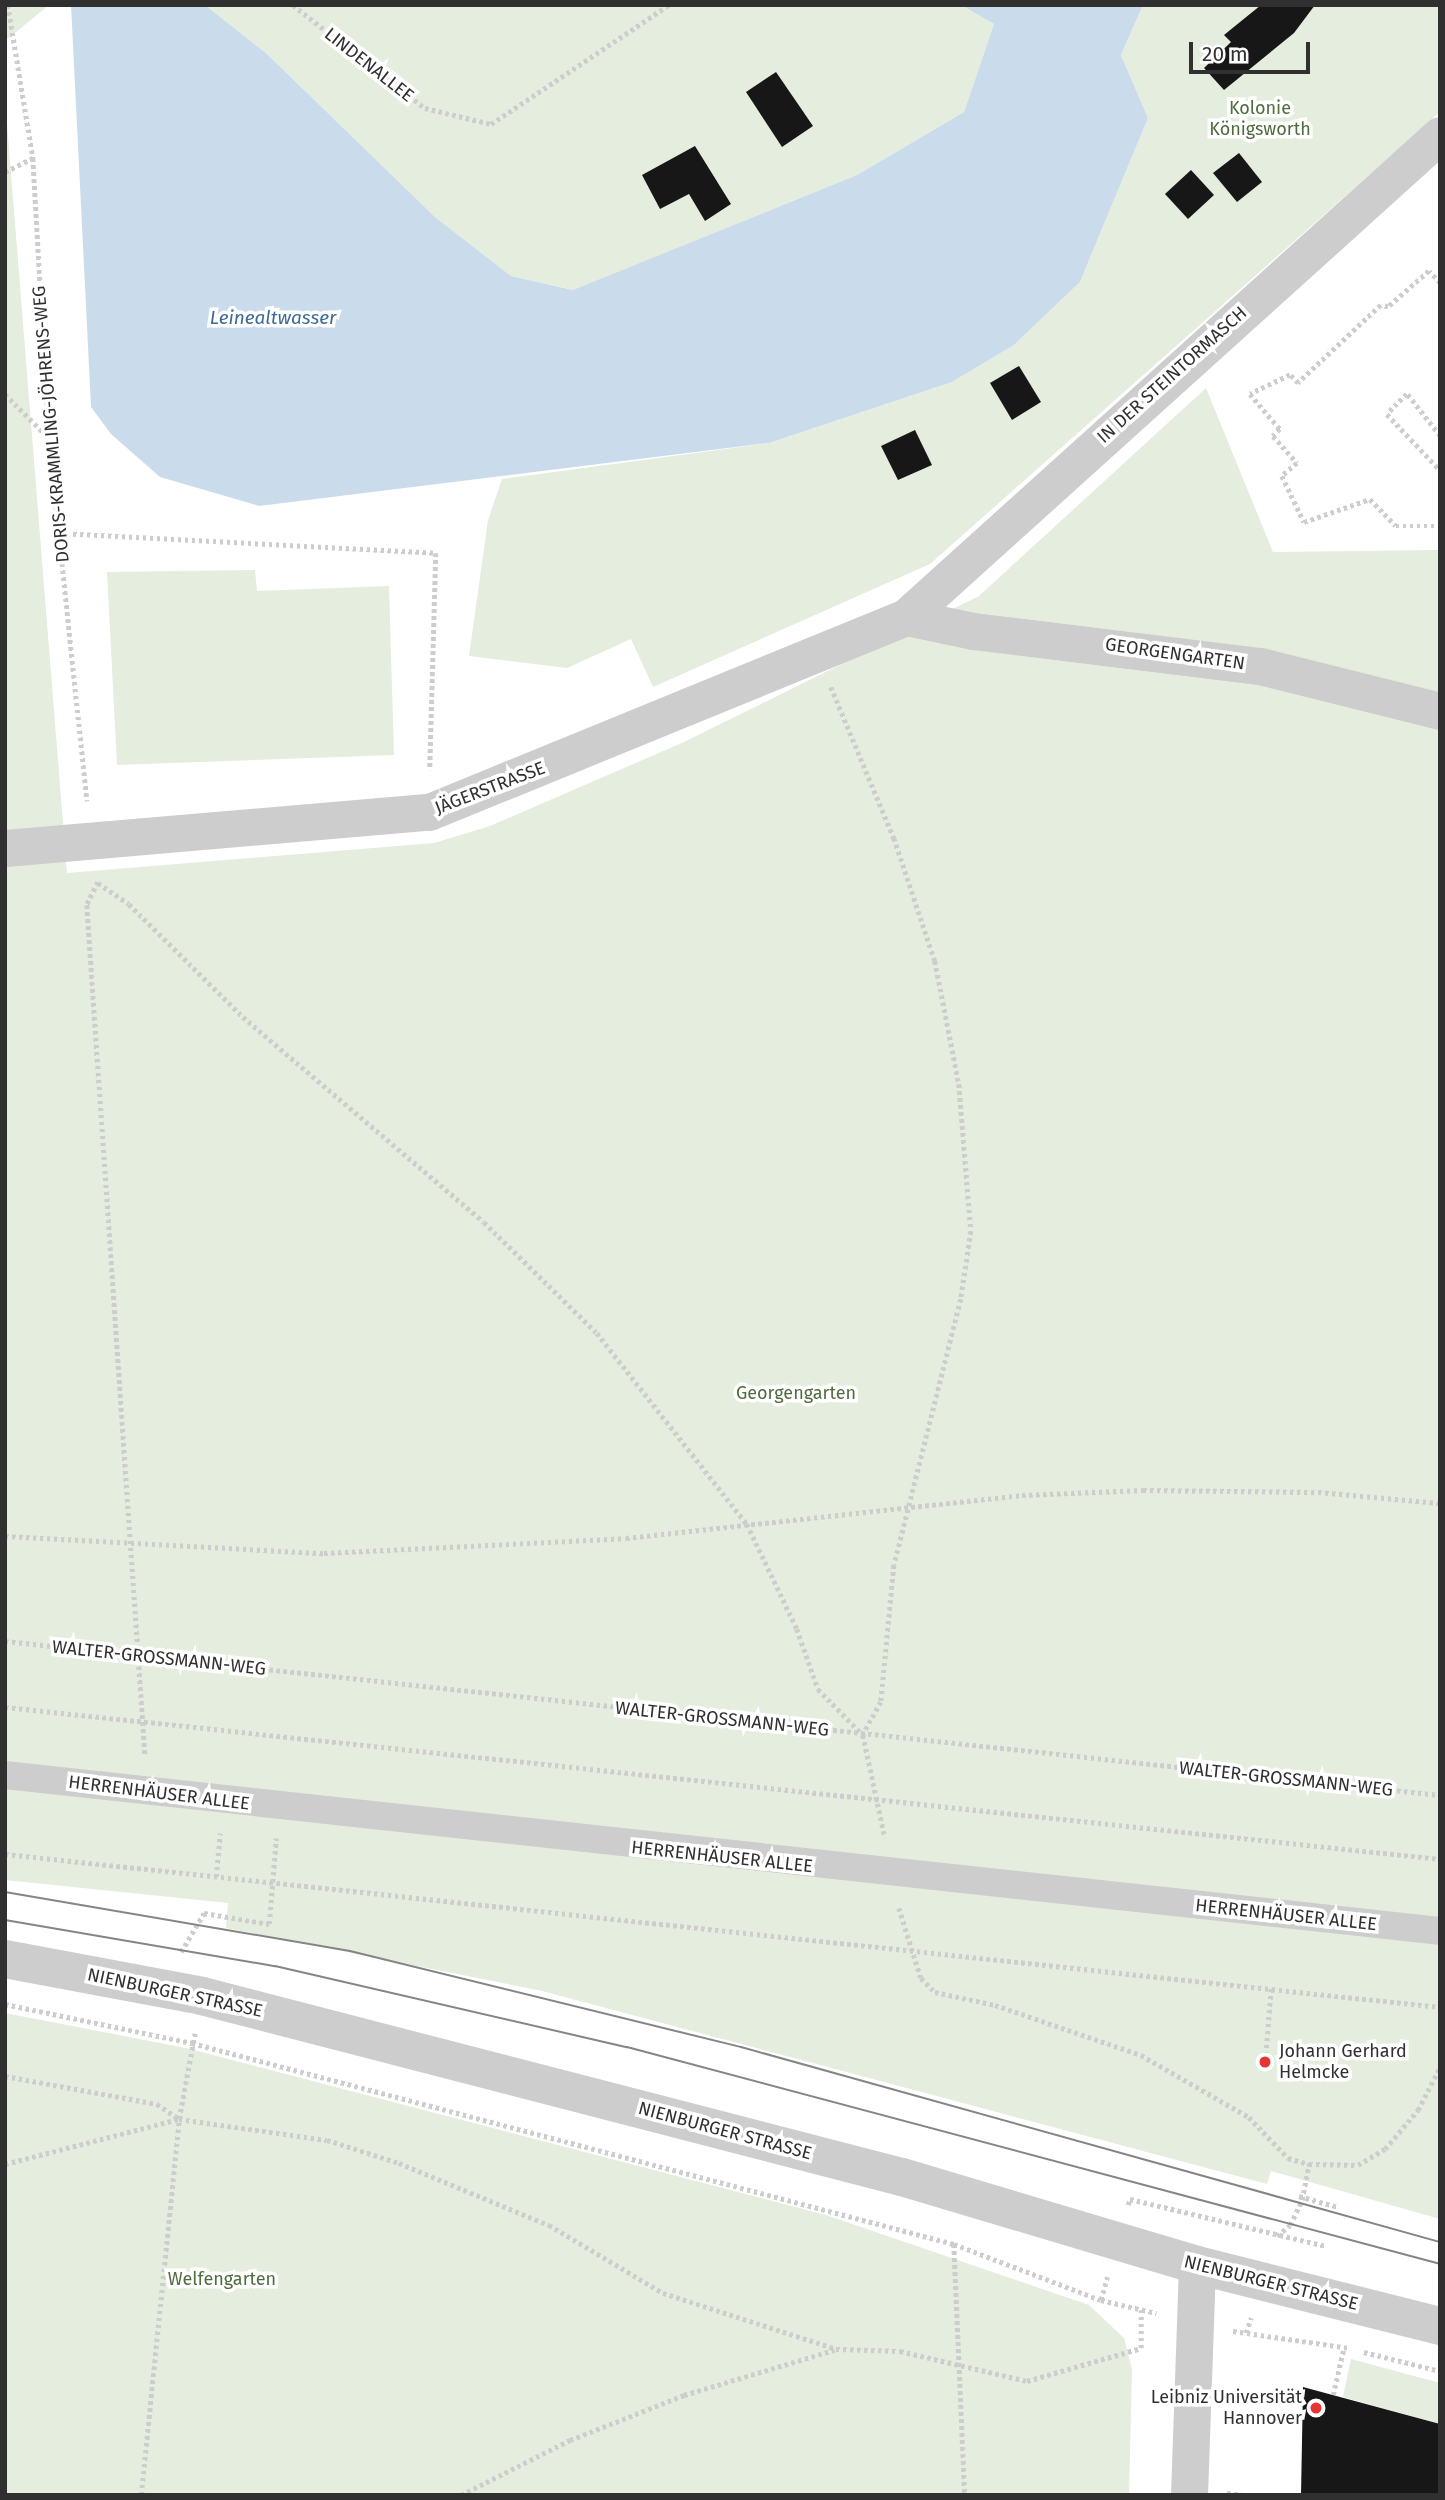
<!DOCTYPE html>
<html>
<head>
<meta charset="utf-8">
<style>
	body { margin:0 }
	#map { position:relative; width:1445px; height:2500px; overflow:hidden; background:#fff; font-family:"Fira Sans",sans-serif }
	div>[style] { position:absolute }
	.green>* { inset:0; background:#e5edde }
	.water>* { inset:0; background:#cadcec }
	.building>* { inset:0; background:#171717 }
	.path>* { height:4.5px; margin-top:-2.25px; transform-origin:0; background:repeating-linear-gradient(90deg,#cdcdcd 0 3.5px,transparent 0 7px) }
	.pedestrian>* { height:28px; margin:-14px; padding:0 14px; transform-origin:14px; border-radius:14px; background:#cdcdcd }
	.minor>* { height:37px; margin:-18.5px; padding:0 18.5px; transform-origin:18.5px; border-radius:18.5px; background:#cdcdcd }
	.tertiary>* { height:38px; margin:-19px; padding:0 19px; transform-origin:19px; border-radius:19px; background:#cdcdcd }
	.tram>* { height:2px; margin:-1px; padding:0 1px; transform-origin:1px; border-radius:1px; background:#858585 }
	.dots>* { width:19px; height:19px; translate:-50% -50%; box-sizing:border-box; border:4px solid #fff; border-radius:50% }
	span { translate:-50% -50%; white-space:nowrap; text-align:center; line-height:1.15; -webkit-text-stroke:7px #fff; paint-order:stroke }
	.street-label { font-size:18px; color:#303030 }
	.park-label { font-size:18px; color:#4f6c3d }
	.poi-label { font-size:18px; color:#303030 }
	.left { translate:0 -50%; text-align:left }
	.right { translate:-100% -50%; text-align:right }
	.water-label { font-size:19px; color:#3d6a93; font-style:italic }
	.frame { position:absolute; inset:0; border:7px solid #303030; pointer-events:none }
	.scale { position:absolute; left:1189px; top:42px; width:121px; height:32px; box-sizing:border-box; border:4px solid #303030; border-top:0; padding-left:9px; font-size:21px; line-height:24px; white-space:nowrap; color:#303030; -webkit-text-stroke:5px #fff; paint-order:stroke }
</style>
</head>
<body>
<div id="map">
	<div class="green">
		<i style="clip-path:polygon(5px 5px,49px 5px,5px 41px)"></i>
		<i style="clip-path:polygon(205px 5px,961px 5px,994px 24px,964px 112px,857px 175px,574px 290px,511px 276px,435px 217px,267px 54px)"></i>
		<i style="clip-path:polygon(1143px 5px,1440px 5px,1440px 112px,930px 564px,653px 687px,631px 639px,567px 668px,469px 656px,488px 520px,502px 479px,769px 443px,952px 382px,1014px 345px,1080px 282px,1148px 118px,1121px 55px)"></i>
		<i style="clip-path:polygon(5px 98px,67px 873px,434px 843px,490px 826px,684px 742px,979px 596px,1206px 388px,1273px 552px,1440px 550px,1440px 2219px,1271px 2171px,1267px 2184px,542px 1991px,226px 1928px,228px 1903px,5px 1880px)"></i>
		<i style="clip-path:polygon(255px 570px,257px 591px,389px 586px,394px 755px,117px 765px,107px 572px)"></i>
		<i style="clip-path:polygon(5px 2013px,186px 2048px,826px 2215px,1089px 2305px,1124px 2338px,1132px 2369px,1129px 2495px,5px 2495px)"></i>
		<i style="clip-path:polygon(1351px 2359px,1440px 2383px,1440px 2424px,1343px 2397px)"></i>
	</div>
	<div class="water">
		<i style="clip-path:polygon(71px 5px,205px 5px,267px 54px,435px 217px,511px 276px,573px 290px,857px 175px,964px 112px,994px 24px,961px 5px,1143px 5px,1121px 55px,1148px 118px,1080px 282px,1014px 345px,952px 382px,769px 443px,259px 506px,160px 477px,111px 434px,91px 407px)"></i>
	</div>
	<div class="building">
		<i style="clip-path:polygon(1261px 5px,1315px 5px,1294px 33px,1224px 90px,1204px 68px,1231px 42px,1224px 35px)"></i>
		<i style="clip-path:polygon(776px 72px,813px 126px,782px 147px,746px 92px)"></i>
		<i style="clip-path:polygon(695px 146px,731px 204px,705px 221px,689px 194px,660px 209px,642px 175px)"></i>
		<i style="clip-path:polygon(1239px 153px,1262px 182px,1237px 202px,1213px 173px)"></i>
		<i style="clip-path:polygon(1191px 170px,1214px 195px,1188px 219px,1165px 194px)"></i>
		<i style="clip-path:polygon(1019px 366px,1041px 402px,1012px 420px,990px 383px)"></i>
		<i style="clip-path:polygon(915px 430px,932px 465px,898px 480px,881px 446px)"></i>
		<i style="clip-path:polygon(1303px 2387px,1440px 2424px,1440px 2495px,1301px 2495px)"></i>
	</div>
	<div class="path">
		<i style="left:8px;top:5px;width:155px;rotate:80.7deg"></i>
		<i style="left:33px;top:158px;width:280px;rotate:86.7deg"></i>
		<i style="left:49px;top:438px;width:365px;rotate:84deg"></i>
		<i style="left:293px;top:5px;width:167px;rotate:38deg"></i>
		<i style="left:425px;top:108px;width:68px;rotate:13.6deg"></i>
		<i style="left:491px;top:124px;width:214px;rotate:-33.8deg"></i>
		<i style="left:5px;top:172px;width:31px;rotate:-27deg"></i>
		<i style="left:1440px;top:283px;width:16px;rotate:-133deg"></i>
		<i style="left:1429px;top:271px;width:55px;rotate:138.7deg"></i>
		<i style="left:1388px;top:307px;width:7px;rotate:-164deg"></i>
		<i style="left:1381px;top:305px;width:114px;rotate:136.8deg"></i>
		<i style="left:1298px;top:383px;width:11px;rotate:-135deg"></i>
		<i style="left:1290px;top:375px;width:44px;rotate:154.6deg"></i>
		<i style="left:1250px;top:394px;width:46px;rotate:49.4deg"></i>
		<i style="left:1280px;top:429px;width:10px;rotate:135deg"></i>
		<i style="left:1273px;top:436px;width:36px;rotate:48deg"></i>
		<i style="left:1297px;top:463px;width:20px;rotate:139deg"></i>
		<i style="left:1282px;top:476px;width:51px;rotate:64.4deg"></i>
		<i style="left:1304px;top:522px;width:70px;rotate:-19.2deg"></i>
		<i style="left:1370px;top:499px;width:37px;rotate:46deg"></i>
		<i style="left:1396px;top:526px;width:44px"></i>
		<i style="left:5px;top:394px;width:62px;rotate:45deg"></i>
		<i style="left:1440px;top:436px;width:53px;rotate:-128.2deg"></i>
		<i style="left:1407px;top:394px;width:28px;rotate:135deg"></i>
		<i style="left:1387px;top:414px;width:77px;rotate:46.6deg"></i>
		<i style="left:59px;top:533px;width:378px;rotate:3deg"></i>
		<i style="left:436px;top:553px;width:217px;rotate:91.6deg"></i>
		<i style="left:831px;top:687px;width:164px;rotate:67.4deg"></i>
		<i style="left:894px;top:838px;width:130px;rotate:71.6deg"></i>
		<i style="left:935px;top:961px;width:125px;rotate:79deg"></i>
		<i style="left:959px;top:1084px;width:147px;rotate:85.3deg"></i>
		<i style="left:971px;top:1231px;width:69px;rotate:98.4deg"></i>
		<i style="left:961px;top:1299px;width:274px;rotate:104.1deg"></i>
		<i style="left:894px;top:1565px;width:138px;rotate:95.4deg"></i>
		<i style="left:881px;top:1702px;width:38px;rotate:119deg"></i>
		<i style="left:98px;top:882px;width:25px;rotate:116deg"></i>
		<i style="left:87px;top:905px;width:851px;rotate:86.09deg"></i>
		<i style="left:98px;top:883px;width:37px;rotate:34deg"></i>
		<i style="left:129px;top:904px;width:161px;rotate:44.7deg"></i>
		<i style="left:243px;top:1017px;width:316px;rotate:40.4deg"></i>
		<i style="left:484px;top:1222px;width:158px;rotate:44.5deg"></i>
		<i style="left:597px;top:1333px;width:243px;rotate:51.9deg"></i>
		<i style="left:747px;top:1524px;width:116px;rotate:64.5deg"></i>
		<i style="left:797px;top:1629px;width:64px;rotate:70.7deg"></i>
		<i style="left:818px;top:1689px;width:64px;rotate:45.6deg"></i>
		<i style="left:863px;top:1735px;width:105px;rotate:77.9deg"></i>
		<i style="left:5px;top:1536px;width:319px;rotate:3.1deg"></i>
		<i style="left:324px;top:1553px;width:302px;rotate:-2.8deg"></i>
		<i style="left:626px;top:1538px;width:398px;rotate:-6.2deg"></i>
		<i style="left:1022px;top:1495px;width:121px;rotate:-2.4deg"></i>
		<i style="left:1143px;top:1490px;width:175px;rotate:0.7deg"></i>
		<i style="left:1318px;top:1492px;width:122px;rotate:5.2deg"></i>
		<i style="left:5px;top:1641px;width:1443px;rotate:6.13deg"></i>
		<i style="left:5px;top:1707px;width:1443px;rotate:6.05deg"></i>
		<i style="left:5px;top:1854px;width:1443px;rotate:6.09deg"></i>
		<i style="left:216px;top:1877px;width:44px;rotate:-84.8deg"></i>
		<i style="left:899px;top:1908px;width:73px;rotate:72.6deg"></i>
		<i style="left:921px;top:1978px;width:20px;rotate:45deg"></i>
		<i style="left:935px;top:1992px;width:61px;rotate:12.2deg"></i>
		<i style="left:995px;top:2005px;width:154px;rotate:18.9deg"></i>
		<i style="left:1141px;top:2055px;width:125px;rotate:29.9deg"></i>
		<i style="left:1249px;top:2117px;width:57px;rotate:46.4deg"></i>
		<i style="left:1288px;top:2158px;width:22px;rotate:16deg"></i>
		<i style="left:1309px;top:2164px;width:49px;rotate:1.2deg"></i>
		<i style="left:1358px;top:2165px;width:31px;rotate:-31deg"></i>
		<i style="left:1385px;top:2149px;width:51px;rotate:-49.8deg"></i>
		<i style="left:1418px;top:2110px;width:48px;rotate:-62.9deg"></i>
		<i style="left:181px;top:1952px;width:45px;rotate:-59.5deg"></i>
		<i style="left:204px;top:1913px;width:66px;rotate:9.6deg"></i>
		<i style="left:269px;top:1924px;width:86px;rotate:-85.3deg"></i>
		<i style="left:5px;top:2004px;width:191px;rotate:11.8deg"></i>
		<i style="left:192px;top:2043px;width:788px;rotate:14.78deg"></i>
		<i style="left:954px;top:2244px;width:157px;rotate:20.9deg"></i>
		<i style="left:1101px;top:2300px;width:57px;rotate:13.3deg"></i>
		<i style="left:1265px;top:2062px;width:74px;rotate:-85.4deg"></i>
		<i style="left:5px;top:2076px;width:155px;rotate:10.4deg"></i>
		<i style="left:157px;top:2104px;width:27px;rotate:34deg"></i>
		<i style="left:179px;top:2119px;width:149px;rotate:8.1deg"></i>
		<i style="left:327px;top:2140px;width:76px;rotate:17.7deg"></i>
		<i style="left:399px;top:2163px;width:162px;rotate:22.5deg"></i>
		<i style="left:549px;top:2225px;width:133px;rotate:30.8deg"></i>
		<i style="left:663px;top:2293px;width:182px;rotate:17.9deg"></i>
		<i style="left:836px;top:2349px;width:64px;rotate:1.8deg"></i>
		<i style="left:900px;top:2351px;width:130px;rotate:13.3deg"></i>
		<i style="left:1027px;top:2381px;width:119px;rotate:-16.1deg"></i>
		<i style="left:1141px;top:2348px;width:38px;rotate:-90deg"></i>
		<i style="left:5px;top:2164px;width:180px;rotate:-14.5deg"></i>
		<i style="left:1299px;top:2196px;width:41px;rotate:15.8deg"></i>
		<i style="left:1128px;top:2205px;width:6px;rotate:-72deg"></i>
		<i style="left:1130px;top:2199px;width:202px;rotate:13.5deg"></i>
		<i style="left:1277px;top:2236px;width:17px;rotate:-40deg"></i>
		<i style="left:1290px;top:2225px;width:28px;rotate:-64deg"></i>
		<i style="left:1302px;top:2200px;width:37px;rotate:-79deg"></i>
		<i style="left:954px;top:2244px;width:251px;rotate:87.5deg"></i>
		<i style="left:1101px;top:2300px;width:24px;rotate:-75deg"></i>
		<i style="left:1233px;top:2331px;width:117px;rotate:8.3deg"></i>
		<i style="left:1246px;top:2333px;width:16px;rotate:-72deg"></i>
		<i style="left:1364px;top:2352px;width:78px;rotate:14deg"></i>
		<i style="left:1333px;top:2395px;width:49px;rotate:-77.1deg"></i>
		<i style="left:1227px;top:2493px;width:17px;rotate:7deg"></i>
		<i style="left:141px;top:2495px;width:378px;rotate:-84.2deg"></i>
		<i style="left:179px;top:2119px;width:87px;rotate:-79.5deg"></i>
		<i style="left:461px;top:2495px;width:122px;rotate:-26.8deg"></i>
		<i style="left:570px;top:2440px;width:123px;rotate:-21.5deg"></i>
		<i style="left:684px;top:2395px;width:157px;rotate:-16.7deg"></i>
	</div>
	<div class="pedestrian">
		<i style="left:5px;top:1775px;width:1443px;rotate:6.2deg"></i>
	</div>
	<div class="minor">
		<i style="left:906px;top:617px;width:68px;rotate:11.8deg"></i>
		<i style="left:973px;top:631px;width:289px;rotate:7deg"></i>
		<i style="left:1260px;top:666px;width:186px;rotate:14deg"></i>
		<i style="left:5px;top:848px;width:426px;rotate:-4.9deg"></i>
		<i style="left:429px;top:812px;width:515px;rotate:-22.23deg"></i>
		<i style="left:906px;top:617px;width:719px;rotate:-42.07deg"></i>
		<i style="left:1189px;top:2495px;width:230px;rotate:-88deg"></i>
	</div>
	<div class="tertiary">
		<i style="left:5px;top:1959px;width:200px;rotate:10.6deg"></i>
		<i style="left:202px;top:1996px;width:723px;rotate:14.5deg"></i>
		<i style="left:902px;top:2177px;width:308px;rotate:16.6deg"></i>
		<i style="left:1197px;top:2265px;width:251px;rotate:14.1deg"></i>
	</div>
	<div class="tram">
		<i style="left:5px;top:1892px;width:350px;rotate:9.7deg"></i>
		<i style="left:350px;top:1951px;width:403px;rotate:13.8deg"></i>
		<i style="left:741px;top:2047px;width:726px;rotate:15.59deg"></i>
		<i style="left:5px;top:1920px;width:274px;rotate:9.7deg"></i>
		<i style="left:275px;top:1966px;width:361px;rotate:13deg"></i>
		<i style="left:627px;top:2047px;width:841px;rotate:14.94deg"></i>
	</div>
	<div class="dots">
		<i style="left:1265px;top:2062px;background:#e53634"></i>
		<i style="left:1316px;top:2408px;background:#e53634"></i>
	</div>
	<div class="street-label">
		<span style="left:369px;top:65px;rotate:38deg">LINDENALLEE</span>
		<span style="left:1172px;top:375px;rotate:-42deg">IN DER STEINTORMASCH</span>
		<span style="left:51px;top:424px;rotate:-95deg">DORIS-KRAMMLING-JÖHRENS-WEG</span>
		<span style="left:1175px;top:654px;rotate:8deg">GEORGENGARTEN</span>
		<span style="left:490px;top:788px;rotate:-21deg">JÄGERSTRASSE</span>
		<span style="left:159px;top:1658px;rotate:6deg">WALTER-GROSSMANN-WEG</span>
		<span style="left:722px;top:1719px;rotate:6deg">WALTER-GROSSMANN-WEG</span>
		<span style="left:1286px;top:1779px;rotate:6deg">WALTER-GROSSMANN-WEG</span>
		<span style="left:159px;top:1793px;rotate:7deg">HERRENHÄUSER ALLEE</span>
		<span style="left:722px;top:1857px;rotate:6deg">HERRENHÄUSER ALLEE</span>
		<span style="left:1286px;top:1915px;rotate:6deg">HERRENHÄUSER ALLEE</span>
		<span style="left:175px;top:1993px;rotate:12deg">NIENBURGER STRASSE</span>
		<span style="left:725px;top:2131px;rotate:15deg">NIENBURGER STRASSE</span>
		<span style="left:1271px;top:2283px;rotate:14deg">NIENBURGER STRASSE</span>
	</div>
	<div class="park-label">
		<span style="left:1260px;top:119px">Kolonie<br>Königsworth</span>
		<span style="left:796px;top:1393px">Georgengarten</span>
		<span style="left:222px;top:2279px">Welfengarten</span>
	</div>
	<div class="poi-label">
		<span class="left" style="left:1279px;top:2062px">Johann Gerhard<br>Helmcke</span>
		<span class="right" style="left:1302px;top:2408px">Leibniz Universität<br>Hannover</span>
	</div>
	<div class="water-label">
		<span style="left:273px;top:318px">Leinealtwasser</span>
	</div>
	<div class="frame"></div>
	<div class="scale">20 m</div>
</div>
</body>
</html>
